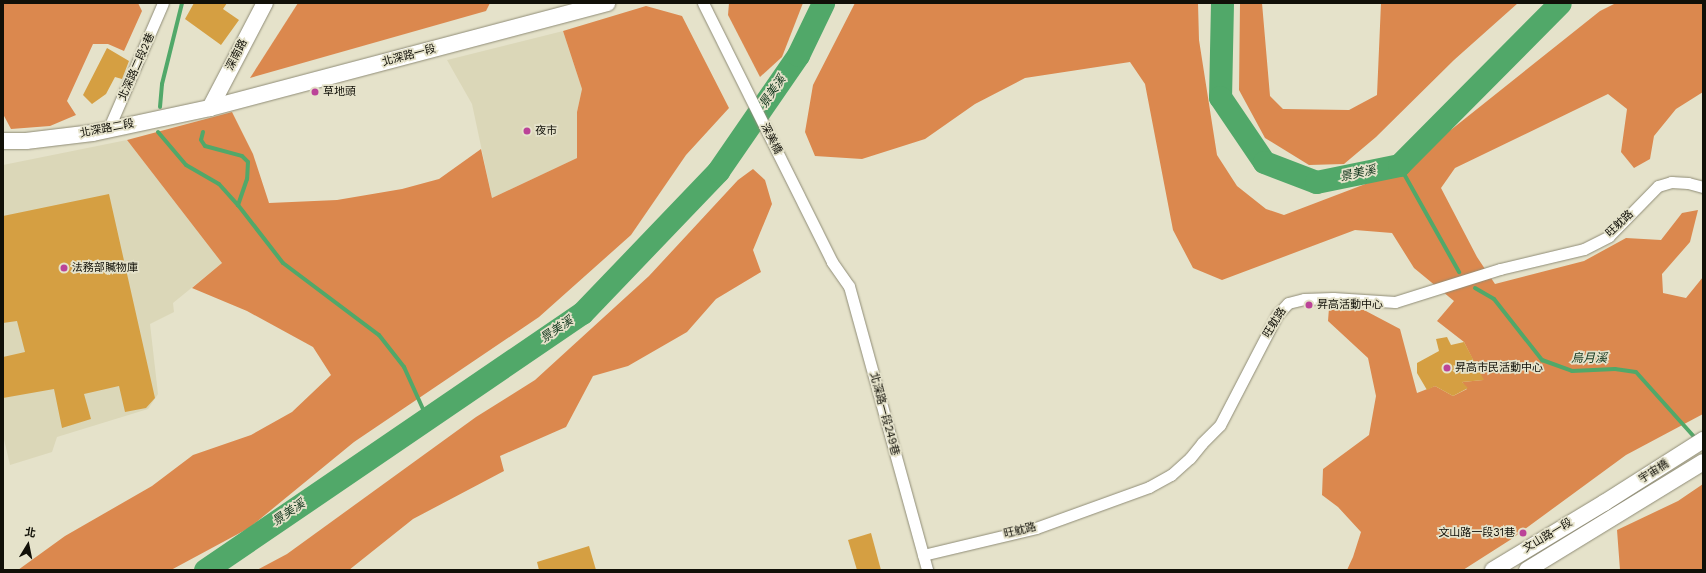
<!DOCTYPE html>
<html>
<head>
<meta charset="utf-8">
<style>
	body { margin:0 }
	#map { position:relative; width:1706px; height:573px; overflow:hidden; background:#e5e2ca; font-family:"Work Sans","Noto Sans TC",sans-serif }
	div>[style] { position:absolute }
	.built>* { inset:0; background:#dbd7b8 }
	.forest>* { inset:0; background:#db884e }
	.stream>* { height:4px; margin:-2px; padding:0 2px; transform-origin:2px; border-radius:2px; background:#51a869 }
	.river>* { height:23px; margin:-11.5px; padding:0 11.5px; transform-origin:11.5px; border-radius:11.5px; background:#51a869 }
	.building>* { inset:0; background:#d59f42 }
	.roads { filter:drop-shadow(0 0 1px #8f8c76) drop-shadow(0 0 1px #8f8c76) }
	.street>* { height:11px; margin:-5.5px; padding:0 5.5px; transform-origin:5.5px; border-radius:5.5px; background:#fff }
	.secondary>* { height:16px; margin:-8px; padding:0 8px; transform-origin:8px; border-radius:8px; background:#fff }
	.dots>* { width:11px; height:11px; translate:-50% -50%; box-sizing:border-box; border:2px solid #e5e2ca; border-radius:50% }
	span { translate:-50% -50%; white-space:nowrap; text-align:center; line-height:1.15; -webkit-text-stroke:3.5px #e5e2ca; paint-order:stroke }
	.street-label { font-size:11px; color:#111008 }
	.poi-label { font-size:11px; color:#111008 }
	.left { translate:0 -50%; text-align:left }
	.right { translate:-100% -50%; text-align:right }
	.water-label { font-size:12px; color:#10351b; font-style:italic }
	.frame { position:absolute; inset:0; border:4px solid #111008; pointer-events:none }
	.north { position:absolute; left:8px; top:525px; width:40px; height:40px; -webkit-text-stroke:3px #e5e2ca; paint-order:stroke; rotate:10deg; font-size:11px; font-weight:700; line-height:16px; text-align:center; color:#111008 }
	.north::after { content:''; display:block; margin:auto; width:14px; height:18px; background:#111008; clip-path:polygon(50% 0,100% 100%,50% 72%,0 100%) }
</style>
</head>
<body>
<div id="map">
	<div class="built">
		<i style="clip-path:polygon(563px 31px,582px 89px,577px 112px,577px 158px,492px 198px,472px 104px,447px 60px)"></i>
		<i style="clip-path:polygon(127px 140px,222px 263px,173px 303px,174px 312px,150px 324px,158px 394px,148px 409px,57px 437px,52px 452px,10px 465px,3px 435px,3px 165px)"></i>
	</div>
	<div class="forest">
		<i style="clip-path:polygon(3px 3px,138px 3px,142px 11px,124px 51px,108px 44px,93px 44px,67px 101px,76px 115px,50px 126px,11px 129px,3px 114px)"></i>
		<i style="clip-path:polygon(298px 3px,490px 3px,486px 11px,250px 78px)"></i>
		<i style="clip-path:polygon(729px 3px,803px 3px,782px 57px,760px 77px,728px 15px)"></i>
		<i style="clip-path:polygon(855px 3px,1198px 3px,1199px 40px,1217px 155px,1237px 186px,1266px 209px,1284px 215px,1368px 183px,1452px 129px,1600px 11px,1616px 3px,1703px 3px,1703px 92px,1676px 109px,1654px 136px,1650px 159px,1634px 168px,1621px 152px,1627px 109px,1608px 94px,1455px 168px,1441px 188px,1477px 257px,1495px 284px,1584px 261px,1626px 238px,1661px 240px,1682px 213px,1698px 210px,1690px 242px,1662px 274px,1663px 293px,1686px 298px,1703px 277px,1703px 414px,1626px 455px,1510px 540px,1463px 570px,1347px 570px,1353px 557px,1361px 532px,1338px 507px,1322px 495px,1323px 469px,1369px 435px,1376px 396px,1368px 358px,1328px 321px,1329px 308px,1364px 310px,1400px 329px,1417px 393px,1435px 386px,1453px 396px,1467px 389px,1462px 382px,1483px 380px,1464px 342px,1437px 321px,1454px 301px,1414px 268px,1392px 233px,1355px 230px,1222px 280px,1193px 268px,1173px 230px,1145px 84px,1130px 62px,1025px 78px,975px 104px,925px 139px,862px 159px,815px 156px,805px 132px,813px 85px)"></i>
		<i style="clip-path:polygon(1240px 3px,1262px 3px,1270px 96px,1283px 109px,1349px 110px,1377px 95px,1381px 3px,1518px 3px,1454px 60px,1376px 137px,1344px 164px,1309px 165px,1265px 138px,1239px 90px)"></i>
		<i style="clip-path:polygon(646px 6px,682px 16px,729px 108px,686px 155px,631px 235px,539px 317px,354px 442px,249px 528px,171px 570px,18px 570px,65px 536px,152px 486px,193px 455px,251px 435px,292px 412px,331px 375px,313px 347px,247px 311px,192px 288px,222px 263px,127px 140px,232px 112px,253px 154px,269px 203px,337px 200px,402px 189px,439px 179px,481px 149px,492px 198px,577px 158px,577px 112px,582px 89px,563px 31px)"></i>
		<i style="clip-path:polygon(753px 169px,765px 180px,772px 204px,753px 250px,761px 272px,716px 299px,687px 332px,628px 366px,593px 376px,566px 427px,500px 456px,504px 471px,413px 519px,349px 570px,257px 570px,287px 554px,476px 417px,535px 380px,649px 276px,738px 180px)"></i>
		<i style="clip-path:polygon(1703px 484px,1703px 570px,1620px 570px,1617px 530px,1678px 501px)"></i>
	</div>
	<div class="stream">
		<i style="left:160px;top:107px;width:23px;rotate:-85deg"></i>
		<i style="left:162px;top:84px;width:83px;rotate:-76.1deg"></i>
		<i style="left:158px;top:132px;width:43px;rotate:49.7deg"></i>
		<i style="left:186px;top:165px;width:38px;rotate:30deg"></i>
		<i style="left:219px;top:184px;width:28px;rotate:48deg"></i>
		<i style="left:238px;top:205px;width:73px;rotate:52.2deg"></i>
		<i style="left:283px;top:263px;width:120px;rotate:36.9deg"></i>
		<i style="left:379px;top:335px;width:41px;rotate:52deg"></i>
		<i style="left:404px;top:367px;width:56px;rotate:65.7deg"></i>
		<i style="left:203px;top:132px;width:8px;rotate:104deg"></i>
		<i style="left:201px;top:140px;width:7px;rotate:56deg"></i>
		<i style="left:205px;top:146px;width:38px;rotate:15deg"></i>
		<i style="left:242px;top:156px;width:8px;rotate:45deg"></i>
		<i style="left:248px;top:162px;width:17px;rotate:93deg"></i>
		<i style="left:247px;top:179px;width:28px;rotate:109deg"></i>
		<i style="left:1399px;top:165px;width:123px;rotate:60.7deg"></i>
		<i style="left:1475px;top:288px;width:22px;rotate:30deg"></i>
		<i style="left:1494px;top:299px;width:78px;rotate:51.8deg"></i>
		<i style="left:1542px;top:360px;width:32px;rotate:20deg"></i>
		<i style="left:1572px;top:371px;width:43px;rotate:-2.7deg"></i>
		<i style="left:1615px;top:369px;width:21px;rotate:8deg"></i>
		<i style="left:1636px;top:372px;width:91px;rotate:48.1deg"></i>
	</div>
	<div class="river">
		<i style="left:1222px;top:3px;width:94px;rotate:91.2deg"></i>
		<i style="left:1220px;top:97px;width:78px;rotate:55.9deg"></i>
		<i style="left:1264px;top:162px;width:56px;rotate:21deg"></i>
		<i style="left:1316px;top:182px;width:85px;rotate:-11.6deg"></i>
		<i style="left:1399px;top:165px;width:228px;rotate:-45.2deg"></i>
		<i style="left:205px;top:570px;width:456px;rotate:-34.3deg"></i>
		<i style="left:582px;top:313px;width:197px;rotate:-46.2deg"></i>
		<i style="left:718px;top:171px;width:141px;rotate:-55.4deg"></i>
		<i style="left:798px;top:55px;width:58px;rotate:-64.3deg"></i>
	</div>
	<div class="building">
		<i style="clip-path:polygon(194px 3px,227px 3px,223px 9px,239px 20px,221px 45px,185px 19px)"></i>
		<i style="clip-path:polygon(107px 48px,129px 61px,122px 79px,115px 77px,106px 94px,92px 104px,83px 95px)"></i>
		<i style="clip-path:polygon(109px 194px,155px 398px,146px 408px,125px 412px,119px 386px,84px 394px,91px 419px,62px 428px,54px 389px,3px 398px,3px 357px,25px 352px,17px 321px,3px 323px,3px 216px)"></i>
		<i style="clip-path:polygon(1447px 337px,1451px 345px,1464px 342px,1484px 380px,1462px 382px,1468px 388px,1453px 396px,1435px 386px,1427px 390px,1417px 373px,1417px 363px,1439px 351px,1436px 339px)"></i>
		<i style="clip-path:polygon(871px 533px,881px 570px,857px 570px,848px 540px)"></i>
		<i style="clip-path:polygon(589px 546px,596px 570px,539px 570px,537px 562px)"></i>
	</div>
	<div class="roads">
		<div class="street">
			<i style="left:703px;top:3px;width:289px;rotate:63.5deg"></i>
			<i style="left:832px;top:262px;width:29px;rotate:55deg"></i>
			<i style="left:849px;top:286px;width:295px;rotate:74.6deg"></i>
			<i style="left:108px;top:130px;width:138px;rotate:-66.6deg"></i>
			<i style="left:923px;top:555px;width:116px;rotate:-13.4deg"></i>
			<i style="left:1036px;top:528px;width:120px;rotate:-19.9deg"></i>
			<i style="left:1149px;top:487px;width:25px;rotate:-29deg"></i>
			<i style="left:1171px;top:475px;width:25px;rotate:-42deg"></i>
			<i style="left:1190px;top:458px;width:19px;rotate:-51deg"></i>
			<i style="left:1202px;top:443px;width:25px;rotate:-45deg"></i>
			<i style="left:1220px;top:425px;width:124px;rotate:-62.6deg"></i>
			<i style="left:1277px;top:315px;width:16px;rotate:-47deg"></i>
			<i style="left:1288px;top:303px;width:16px;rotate:-14deg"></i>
			<i style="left:1304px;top:299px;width:29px;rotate:-2deg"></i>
			<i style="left:1333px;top:298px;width:62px;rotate:3.7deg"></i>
			<i style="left:1395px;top:302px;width:110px;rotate:-17.4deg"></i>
			<i style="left:1500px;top:269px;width:86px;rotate:-13.4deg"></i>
			<i style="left:1584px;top:249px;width:28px;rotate:-27deg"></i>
			<i style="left:1609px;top:236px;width:70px;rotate:-45.6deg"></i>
			<i style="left:1658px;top:186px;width:14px;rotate:-17deg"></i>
			<i style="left:1671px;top:182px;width:17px;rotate:3deg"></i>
			<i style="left:1688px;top:183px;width:16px;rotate:15deg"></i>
		</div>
		<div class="secondary">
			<i style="left:210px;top:108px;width:119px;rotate:-62.4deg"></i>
			<i style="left:3px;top:141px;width:23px"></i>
			<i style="left:26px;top:141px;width:67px;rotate:-6.8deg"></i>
			<i style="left:93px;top:133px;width:120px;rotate:-12.1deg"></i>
			<i style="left:210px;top:108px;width:411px;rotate:-14.8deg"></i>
			<i style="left:1493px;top:570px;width:130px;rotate:-31.1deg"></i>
			<i style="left:1604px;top:503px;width:117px;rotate:-32.5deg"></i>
			<i style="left:1527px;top:570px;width:206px;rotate:-31.5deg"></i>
		</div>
	</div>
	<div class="dots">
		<i style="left:315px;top:92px;background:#bb4398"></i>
		<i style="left:527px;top:131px;background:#bb4398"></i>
		<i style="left:64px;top:268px;background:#bb4398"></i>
		<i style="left:1309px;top:305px;background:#bb4398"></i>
		<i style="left:1447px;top:368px;background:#bb4398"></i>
		<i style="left:1523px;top:533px;background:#bb4398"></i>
	</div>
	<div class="street-label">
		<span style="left:237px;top:55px;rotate:-63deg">深南路</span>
		<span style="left:409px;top:56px;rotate:-15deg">北深路一段</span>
		<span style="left:137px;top:67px;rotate:-66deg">北深路二段2巷</span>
		<span style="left:107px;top:129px;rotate:-11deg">北深路二段</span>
		<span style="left:771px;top:139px;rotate:63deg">深美橋</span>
		<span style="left:1620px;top:224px;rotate:-43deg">旺躭路</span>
		<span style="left:1275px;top:323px;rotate:-58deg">旺躭路</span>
		<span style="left:884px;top:414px;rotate:75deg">北深路一段249巷</span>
		<span style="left:1654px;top:472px;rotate:-32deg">宇宙橋</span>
		<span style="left:1020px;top:531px;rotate:-14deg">旺躭路</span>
		<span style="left:1548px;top:536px;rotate:-31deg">文山路一段</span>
	</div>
	<div class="poi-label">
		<span class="left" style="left:323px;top:92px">草地頭</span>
		<span class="left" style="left:535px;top:131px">夜市</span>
		<span class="left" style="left:72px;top:268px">法務部贓物庫</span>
		<span class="left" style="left:1317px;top:305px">昇高活動中心</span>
		<span class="left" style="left:1455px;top:368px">昇高市民活動中心</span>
		<span class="right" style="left:1515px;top:533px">文山路一段31巷</span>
	</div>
	<div class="water-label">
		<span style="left:773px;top:92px;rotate:-55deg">景美溪</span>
		<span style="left:1358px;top:174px;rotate:-12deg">景美溪</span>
		<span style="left:557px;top:330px;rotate:-34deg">景美溪</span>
		<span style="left:1589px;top:359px">烏月溪</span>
		<span style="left:289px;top:513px;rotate:-34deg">景美溪</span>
	</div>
	<div class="frame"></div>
	<div class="north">北</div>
</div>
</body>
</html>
